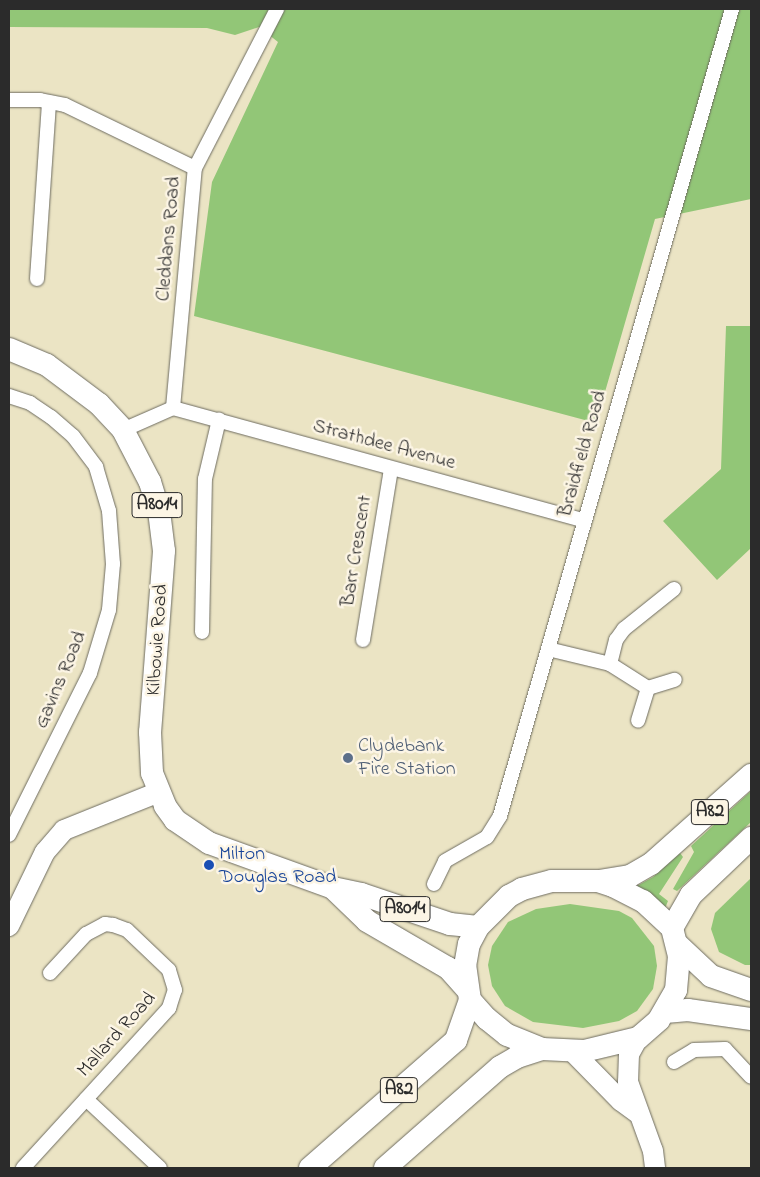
<!DOCTYPE html>
<html>
<head>
<meta charset="utf-8">
<style>
	body { margin:0 }
	#map { position:relative; width:760px; height:1177px; overflow:hidden; background:#ebe4c4; font-family:"Indie Flower",sans-serif }
	div>[style] { position:absolute }
	.green>* { inset:0; background:#92c677 }
	.roads { filter:drop-shadow(0 0 1px #6e6c61) drop-shadow(0 0 1px #6e6c61) }
	.street>* { height:14px; margin:-7px; padding:0 7px; transform-origin:7px; border-radius:7px; background:#fff }
	.secondary>* { height:20px; margin:-10px; padding:0 10px; transform-origin:10px; border-radius:10px; background:#fff }
	.primary>* { height:22px; margin:-11px; padding:0 11px; transform-origin:11px; border-radius:11px; background:#fff }
	.dots>* { width:14px; height:14px; translate:-50% -50%; box-sizing:border-box; border:2px solid #fcf5e5; border-radius:50% }
	span { translate:-50% -50%; white-space:nowrap; text-align:center; line-height:1.15; -webkit-text-stroke:5px #fcf5e5; paint-order:stroke }
	.shield-label span { padding:1px 4px; background:#fcf5e5; border:1px solid; border-radius:4px; -webkit-text-stroke-width:0 }
	.shield-label { font-size:19px; color:#2b2b2b; font-weight:700 }
	.street-label { font-size:20px; color:#2b2b2b }
	.service-label { font-size:20px; color:#4e5e75 }
	.left { translate:0 -50%; text-align:left }
	.transit-label { font-size:20px; color:#164399 }
	.frame { position:absolute; inset:0; border:10px solid #2b2b2b; pointer-events:none }
</style>
</head>
<body>
<div id="map">
	<div class="green">
		<i style="clip-path:polygon(9px 9px,751px 9px,751px 199px,655px 219px,596px 423px,194px 316px,212px 182px,278px 42px,259px 27px,235px 35px,207px 28px,9px 27px)"></i>
		<i style="clip-path:polygon(726px 326px,751px 326px,751px 548px,717px 580px,663px 521px,721px 469px)"></i>
		<i style="clip-path:polygon(751px 791px,751px 822px,677px 891px,673px 889px,694px 852px,691px 846px)"></i>
		<i style="clip-path:polygon(680px 853px,683px 857px,659px 894px,668px 901px,664px 911px,635px 887px,653px 877px)"></i>
		<i style="clip-path:polygon(751px 878px,751px 965px,745px 965px,719px 952px,711px 929px,715px 913px)"></i>
		<i style="clip-path:polygon(570px 904px,619px 911px,632px 918px,654px 946px,657px 966px,653px 989px,637px 1011px,619px 1021px,583px 1028px,533px 1022px,505px 1006px,492px 986px,488px 965px,492px 946px,508px 922px,536px 909px)"></i>
	</div>
	<div class="roads">
		<div class="street">
			<i style="left:9px;top:100px;width:31px"></i>
			<i style="left:40px;top:100px;width:25px;rotate:11deg"></i>
			<i style="left:65px;top:105px;width:144px;rotate:25.9deg"></i>
			<i style="left:37px;top:279px;width:177px;rotate:-86.1deg"></i>
			<i style="left:9px;top:396px;width:22px;rotate:18deg"></i>
			<i style="left:30px;top:403px;width:25px;rotate:34deg"></i>
			<i style="left:51px;top:417px;width:29px;rotate:41deg"></i>
			<i style="left:73px;top:436px;width:39px;rotate:53deg"></i>
			<i style="left:96px;top:467px;width:46px;rotate:73.5deg"></i>
			<i style="left:109px;top:511px;width:53px;rotate:85.7deg"></i>
			<i style="left:113px;top:564px;width:46px;rotate:95deg"></i>
			<i style="left:109px;top:610px;width:66px;rotate:106.8deg"></i>
			<i style="left:90px;top:673px;width:181px;rotate:116.6deg"></i>
			<i style="left:173px;top:408px;width:427px;rotate:15.3deg"></i>
			<i style="left:123px;top:430px;width:55px;rotate:-23.7deg"></i>
			<i style="left:173px;top:408px;width:241px;rotate:-84.8deg"></i>
			<i style="left:195px;top:168px;width:179px;rotate:-62.7deg"></i>
			<i style="left:202px;top:632px;width:153px;rotate:-88.9deg"></i>
			<i style="left:205px;top:479px;width:61px;rotate:-76.7deg"></i>
			<i style="left:363px;top:640px;width:173px;rotate:-80.7deg"></i>
			<i style="left:548px;top:649px;width:64px;rotate:13.6deg"></i>
			<i style="left:610px;top:664px;width:45px;rotate:32.3deg"></i>
			<i style="left:648px;top:688px;width:34px;rotate:107deg"></i>
			<i style="left:610px;top:664px;width:25px;rotate:-76deg"></i>
			<i style="left:616px;top:640px;width:14px;rotate:-54deg"></i>
			<i style="left:624px;top:629px;width:64px;rotate:-38.7deg"></i>
			<i style="left:648px;top:688px;width:28px;rotate:-17deg"></i>
			<i style="left:434px;top:884px;width:25px;rotate:-64deg"></i>
			<i style="left:445px;top:861px;width:48px;rotate:-29.7deg"></i>
			<i style="left:487px;top:837px;width:25px;rotate:-58deg"></i>
			<i style="left:500px;top:816px;width:840px;rotate:-73.96deg"></i>
			<i style="left:674px;top:1062px;width:23px;rotate:-31deg"></i>
			<i style="left:694px;top:1050px;width:31px;rotate:-2deg"></i>
			<i style="left:725px;top:1049px;width:38px;rotate:47deg"></i>
			<i style="left:86px;top:1099px;width:101px;rotate:43deg"></i>
			<i style="left:23px;top:1168px;width:217px;rotate:-47.6deg"></i>
			<i style="left:169px;top:1008px;width:19px;rotate:-72deg"></i>
			<i style="left:175px;top:990px;width:21px;rotate:-107deg"></i>
			<i style="left:169px;top:970px;width:58px;rotate:-136.4deg"></i>
			<i style="left:127px;top:930px;width:15px;rotate:-160deg"></i>
			<i style="left:113px;top:925px;width:8px;rotate:-173deg"></i>
			<i style="left:105px;top:924px;width:21px;rotate:152deg"></i>
			<i style="left:86px;top:934px;width:53px;rotate:132.7deg"></i>
		</div>
		<div class="secondary">
			<i style="left:9px;top:926px;width:82px;rotate:-64.1deg"></i>
			<i style="left:45px;top:852px;width:29px;rotate:-49deg"></i>
			<i style="left:64px;top:830px;width:102px;rotate:-21.8deg"></i>
			<i style="left:638px;top:1038px;width:18px;rotate:119deg"></i>
			<i style="left:629px;top:1054px;width:28px;rotate:92deg"></i>
			<i style="left:628px;top:1082px;width:73px;rotate:70.1deg"></i>
			<i style="left:653px;top:1151px;width:17px;rotate:83deg"></i>
			<i style="left:572px;top:1051px;width:70px;rotate:45.6deg"></i>
			<i style="left:621px;top:1101px;width:19px;rotate:36deg"></i>
		</div>
		<div class="primary">
			<i style="left:9px;top:349px;width:41px;rotate:22.8deg"></i>
			<i style="left:47px;top:365px;width:65px;rotate:36.9deg"></i>
			<i style="left:99px;top:404px;width:35px;rotate:47deg"></i>
			<i style="left:123px;top:430px;width:59px;rotate:62.6deg"></i>
			<i style="left:150px;top:482px;width:30px;rotate:73deg"></i>
			<i style="left:159px;top:511px;width:40px;rotate:82.9deg"></i>
			<i style="left:164px;top:551px;width:182px;rotate:94.4deg"></i>
			<i style="left:150px;top:732px;width:41px;rotate:87.2deg"></i>
			<i style="left:152px;top:773px;width:35px;rotate:68deg"></i>
			<i style="left:165px;top:806px;width:17px;rotate:54deg"></i>
			<i style="left:175px;top:820px;width:41px;rotate:34.1deg"></i>
			<i style="left:209px;top:843px;width:132px;rotate:19.9deg"></i>
			<i style="left:333px;top:888px;width:29px;rotate:12deg"></i>
			<i style="left:361px;top:894px;width:94px;rotate:18.6deg"></i>
			<i style="left:450px;top:924px;width:28px;rotate:6deg"></i>
			<i style="left:552px;top:881px;width:46px"></i>
			<i style="left:598px;top:881px;width:16px;rotate:18deg"></i>
			<i style="left:613px;top:886px;width:34px;rotate:27deg"></i>
			<i style="left:643px;top:901px;width:40px;rotate:43deg"></i>
			<i style="left:672px;top:928px;width:29px;rotate:76deg"></i>
			<i style="left:679px;top:956px;width:34px;rotate:95deg"></i>
			<i style="left:676px;top:990px;width:34px;rotate:120deg"></i>
			<i style="left:659px;top:1020px;width:28px;rotate:139deg"></i>
			<i style="left:638px;top:1038px;width:56px;rotate:166.5deg"></i>
			<i style="left:584px;top:1051px;width:42px;rotate:-177.3deg"></i>
			<i style="left:542px;top:1049px;width:38px;rotate:-158deg"></i>
			<i style="left:507px;top:1035px;width:26px;rotate:-141deg"></i>
			<i style="left:487px;top:1019px;width:25px;rotate:-132deg"></i>
			<i style="left:470px;top:1000px;width:34px;rotate:-98deg"></i>
			<i style="left:465px;top:966px;width:22px;rotate:-80deg"></i>
			<i style="left:469px;top:944px;width:19px;rotate:-62deg"></i>
			<i style="left:478px;top:927px;width:44px;rotate:-45deg"></i>
			<i style="left:509px;top:896px;width:15px;rotate:-28deg"></i>
			<i style="left:522px;top:889px;width:31px;rotate:-15deg"></i>
			<i style="left:599px;top:881px;width:31px;rotate:-9deg"></i>
			<i style="left:630px;top:876px;width:24px;rotate:-30deg"></i>
			<i style="left:651px;top:864px;width:134px;rotate:-41.7deg"></i>
			<i style="left:333px;top:888px;width:47px;rotate:44.1deg"></i>
			<i style="left:367px;top:921px;width:94px;rotate:30.1deg"></i>
			<i style="left:448px;top:968px;width:27px;rotate:48deg"></i>
			<i style="left:672px;top:928px;width:38px;rotate:-60deg"></i>
			<i style="left:691px;top:895px;width:83px;rotate:-43.5deg"></i>
			<i style="left:678px;top:945px;width:45px;rotate:43.2deg"></i>
			<i style="left:711px;top:976px;width:42px;rotate:19.3deg"></i>
			<i style="left:665px;top:1012px;width:23px;rotate:-5deg"></i>
			<i style="left:688px;top:1010px;width:64px;rotate:8.1deg"></i>
			<i style="left:310px;top:1168px;width:194px;rotate:-41.2deg"></i>
			<i style="left:456px;top:1040px;width:42px;rotate:-70.7deg"></i>
			<i style="left:385px;top:1168px;width:153px;rotate:-41.3deg"></i>
			<i style="left:500px;top:1067px;width:20px;rotate:-30deg"></i>
			<i style="left:517px;top:1057px;width:26px;rotate:-18deg"></i>
		</div>
	</div>
	<div class="dots">
		<i style="left:348px;top:758px;background:#5c6f8a"></i>
		<i style="left:209px;top:865px;background:#1a4fb4"></i>
	</div>
	<div class="shield-label">
		<span style="left:157px;top:505px">A8014</span>
		<span style="left:710px;top:812px">A82</span>
		<span style="left:405px;top:909px">A8014</span>
		<span style="left:399px;top:1090px">A82</span>
	</div>
	<div class="street-label">
		<span style="left:169px;top:239px;rotate:-85deg">Cleddans Road</span>
		<span style="left:384px;top:445px;rotate:15deg">Strathdee Avenue</span>
		<span style="left:583px;top:454px;rotate:-74deg">Braidfield Road</span>
		<span style="left:357px;top:551px;rotate:-81deg">Barr Crescent</span>
		<span style="left:158px;top:640px;rotate:-86deg">Kilbowie Road</span>
		<span style="left:61px;top:680px;rotate:-67deg">Gavins Road</span>
		<span style="left:117px;top:1035px;rotate:-48deg">Mallard Road</span>
	</div>
	<div class="service-label">
		<span class="left" style="left:358px;top:758px">Clydebank<br>Fire Station</span>
	</div>
	<div class="transit-label">
		<span class="left" style="left:219px;top:866px">Milton<br>Douglas Road</span>
	</div>
	<div class="frame"></div>
</div>
</body>
</html>
